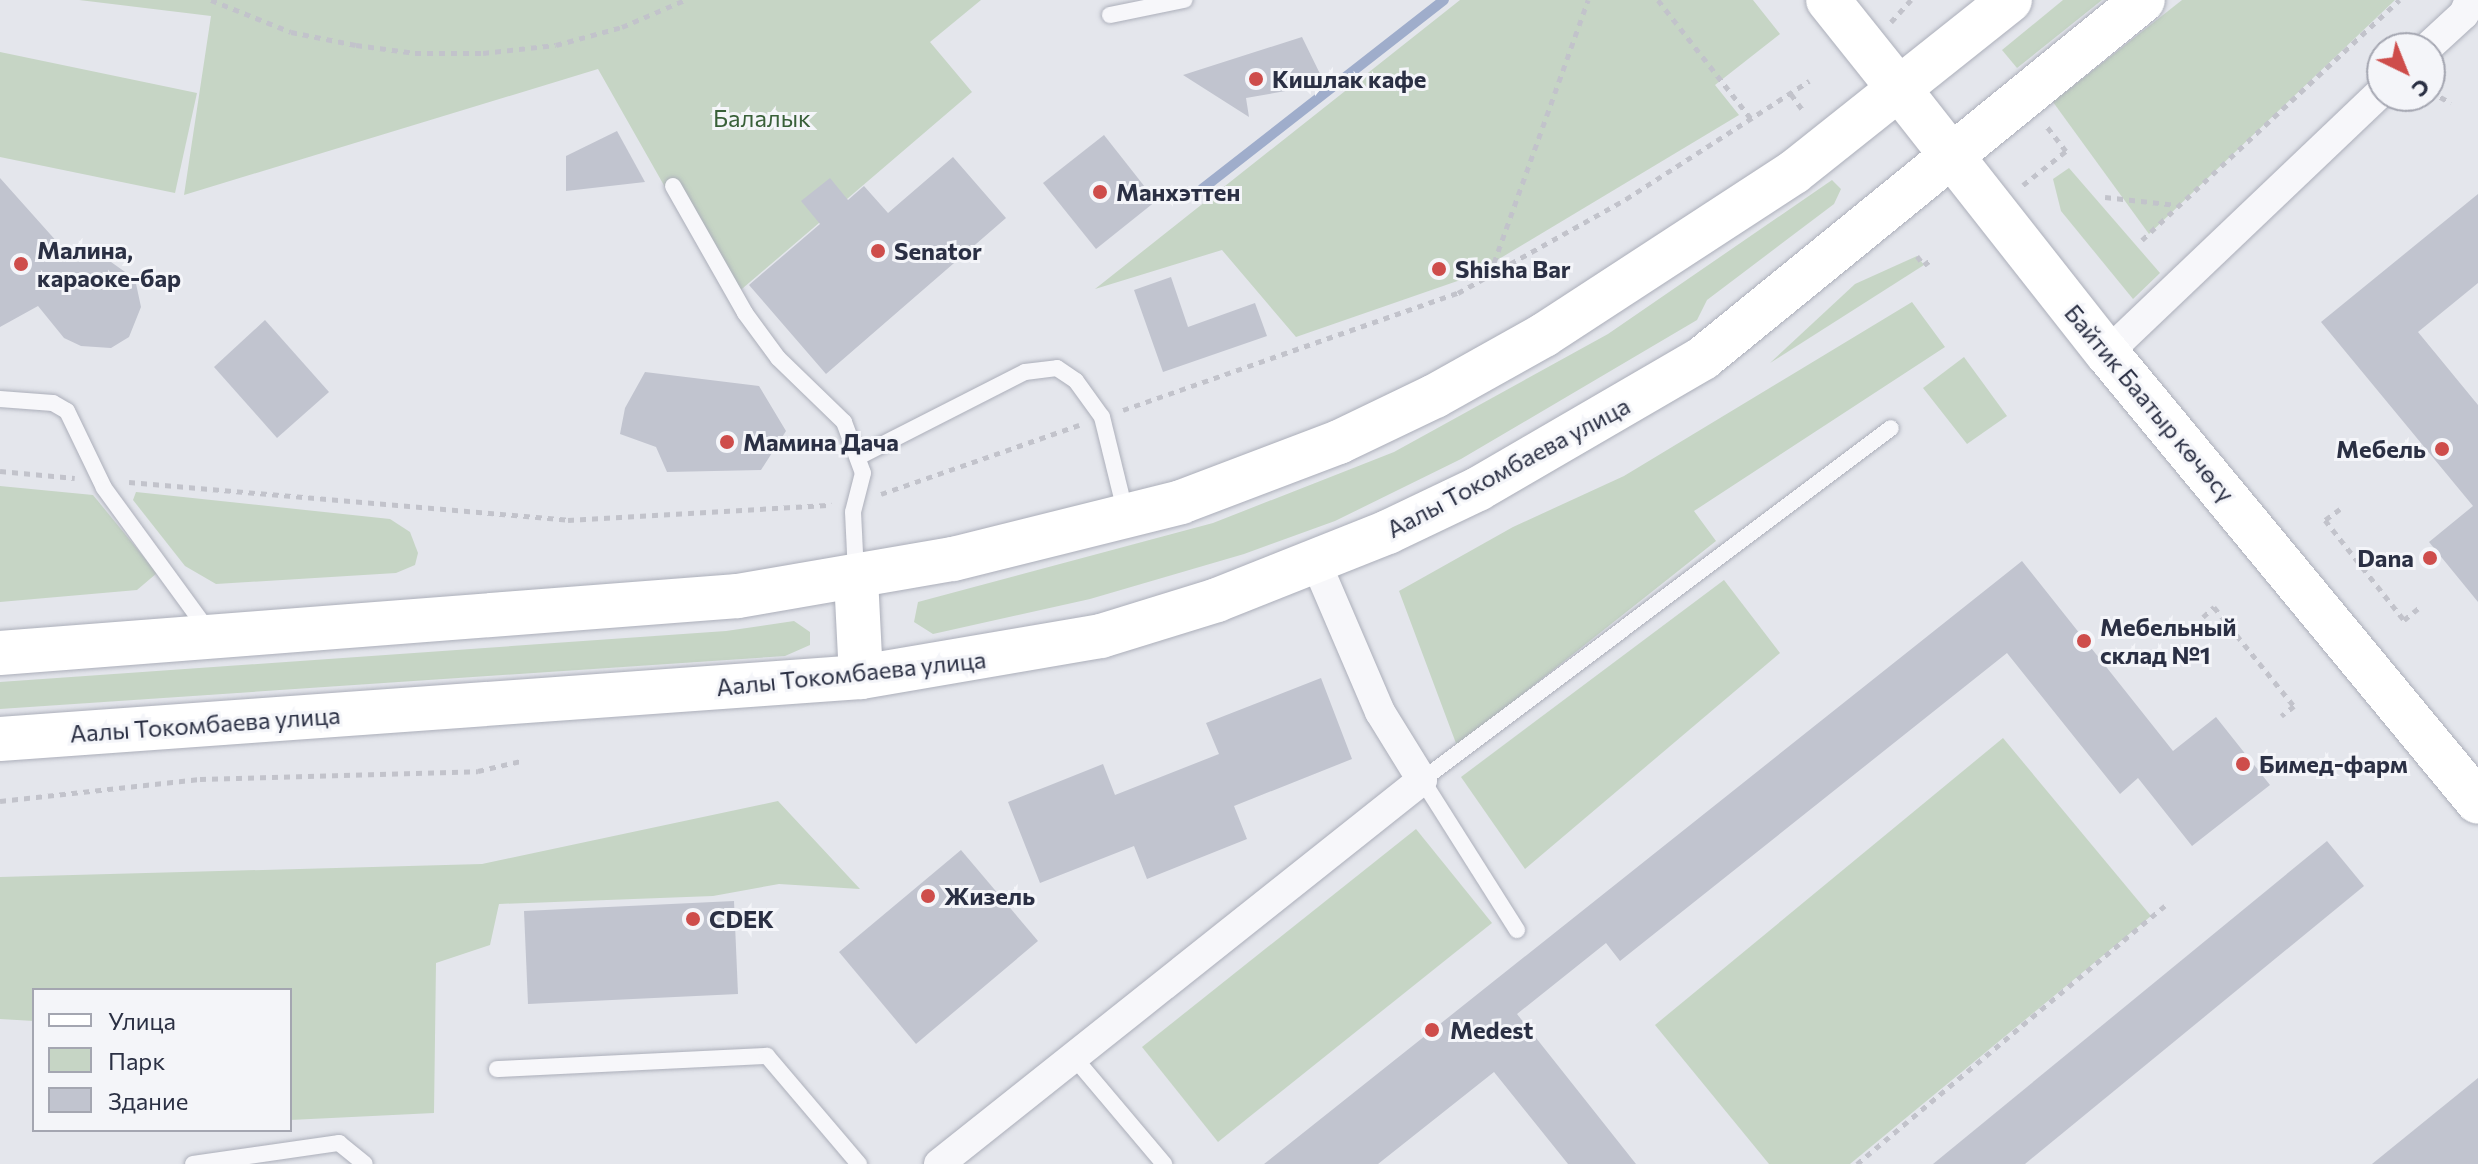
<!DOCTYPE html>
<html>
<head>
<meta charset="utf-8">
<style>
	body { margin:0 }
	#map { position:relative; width:2478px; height:1164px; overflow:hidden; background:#e4e6ec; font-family:Commissioner,sans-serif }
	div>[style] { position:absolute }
	.green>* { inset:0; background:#c6d5c5 }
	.stream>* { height:10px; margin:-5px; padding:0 5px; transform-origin:5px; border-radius:5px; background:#9fadcb }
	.building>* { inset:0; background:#c1c4cf }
	.path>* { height:5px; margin-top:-2.5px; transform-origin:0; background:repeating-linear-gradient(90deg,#c2c3cb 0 6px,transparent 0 12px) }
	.roads { filter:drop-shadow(0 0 2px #acafba) drop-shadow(0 0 2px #acafba) }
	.lane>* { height:16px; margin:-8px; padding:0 8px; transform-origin:8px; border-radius:8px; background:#f7f7fa }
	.street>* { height:30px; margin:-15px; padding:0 15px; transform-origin:15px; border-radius:15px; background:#f7f7fa }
	.secondary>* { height:44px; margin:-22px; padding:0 22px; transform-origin:22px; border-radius:22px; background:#fff }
	.primary>* { height:44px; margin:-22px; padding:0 22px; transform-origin:22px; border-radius:22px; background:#fff }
	.dots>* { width:22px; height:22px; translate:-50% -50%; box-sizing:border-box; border:4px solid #f4f5f9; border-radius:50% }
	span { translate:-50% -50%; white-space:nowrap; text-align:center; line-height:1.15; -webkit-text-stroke:6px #f4f5f9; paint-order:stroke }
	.poi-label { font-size:24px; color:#2b3044; font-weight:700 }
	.left { translate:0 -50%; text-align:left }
	.right { translate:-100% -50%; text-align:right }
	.park-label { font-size:24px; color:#396039 }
	.street-label { font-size:24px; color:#2b3044 }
	.legend { position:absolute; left:32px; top:988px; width:260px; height:144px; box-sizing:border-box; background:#f4f5f9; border:2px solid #a4a6b1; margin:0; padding:10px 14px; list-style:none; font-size:24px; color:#2b3044 }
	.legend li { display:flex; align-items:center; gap:16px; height:40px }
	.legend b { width:40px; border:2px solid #a4a6b1 }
	.north { position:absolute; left:2366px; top:32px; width:80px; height:80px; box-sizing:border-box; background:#f4f5f9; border:2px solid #a4a6b1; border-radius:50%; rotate:137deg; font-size:22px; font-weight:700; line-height:32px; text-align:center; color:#2b3044 }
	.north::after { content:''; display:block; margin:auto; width:28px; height:36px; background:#ce4d4b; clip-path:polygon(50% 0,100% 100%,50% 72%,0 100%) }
</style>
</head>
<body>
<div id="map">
	<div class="green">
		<i style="clip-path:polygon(79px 0,981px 0,930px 42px,972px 92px,729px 300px,598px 69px,184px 195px,211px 16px)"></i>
		<i style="clip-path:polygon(1460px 0,1753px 0,1780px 34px,1715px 85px,1739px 115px,1469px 277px,1296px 337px,1222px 250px,1095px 289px)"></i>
		<i style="clip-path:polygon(2063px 0,2102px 0,2017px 68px,2002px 50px)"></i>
		<i style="clip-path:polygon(2182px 0,2395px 0,2149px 234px,2053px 102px)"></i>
		<i style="clip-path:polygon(0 52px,197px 93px,175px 193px,0 157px)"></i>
		<i style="clip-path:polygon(2069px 168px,2160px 273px,2133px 299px,2061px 211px,2053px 179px)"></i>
		<i style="clip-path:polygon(1832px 180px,1841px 189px,1834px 204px,1707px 300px,1697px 320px,1461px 459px,1335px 521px,1244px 554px,1090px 599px,933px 634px,914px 622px,918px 602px,1213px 523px,1394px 452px,1608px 334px)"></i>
		<i style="clip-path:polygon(1917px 256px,1924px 265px,1770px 363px,1855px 284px)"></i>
		<i style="clip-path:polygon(1912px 302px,1945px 347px,1694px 511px,1716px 541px,1457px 746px,1399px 591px,1513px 527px,1624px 476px)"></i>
		<i style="clip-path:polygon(1964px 357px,2007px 416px,1967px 444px,1923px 388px)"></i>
		<i style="clip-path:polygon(0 486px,93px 495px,157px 573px,137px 590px,0 602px)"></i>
		<i style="clip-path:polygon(136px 492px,390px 519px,410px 532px,418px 553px,415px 565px,396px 573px,216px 584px,185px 566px,133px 500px)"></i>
		<i style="clip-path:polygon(1724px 580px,1780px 653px,1525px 869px,1461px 777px)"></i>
		<i style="clip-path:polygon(794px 621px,810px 632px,810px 645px,785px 656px,0 709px,0 682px,726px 631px)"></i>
		<i style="clip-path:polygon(2003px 738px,2151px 916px,1850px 1164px,1769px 1164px,1655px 1025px)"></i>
		<i style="clip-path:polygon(778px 801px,860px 889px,779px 884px,713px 896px,499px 904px,490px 945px,436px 963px,434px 1113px,290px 1120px,290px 990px,34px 990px,34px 1021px,0 1019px,0 877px,482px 864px)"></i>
		<i style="clip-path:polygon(1416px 829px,1492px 923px,1218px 1142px,1142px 1047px)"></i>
	</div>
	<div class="stream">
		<i style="left:1202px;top:189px;width:307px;rotate:-38deg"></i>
	</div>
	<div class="building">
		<i style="clip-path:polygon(1302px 37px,1325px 84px,1246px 98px,1249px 117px,1183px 75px)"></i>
		<i style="clip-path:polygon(617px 131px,645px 182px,566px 191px,566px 156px)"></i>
		<i style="clip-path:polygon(1104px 135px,1156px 201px,1096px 249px,1043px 183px)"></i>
		<i style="clip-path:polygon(953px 157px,1006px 218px,826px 374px,749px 285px,820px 224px,801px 201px,830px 178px,848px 200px,864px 186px,888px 213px)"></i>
		<i style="clip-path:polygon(0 178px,75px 262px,111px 262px,135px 279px,141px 307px,129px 337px,111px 348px,81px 346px,64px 338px,38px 306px,0 327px)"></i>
		<i style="clip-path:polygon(2478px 194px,2478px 283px,2418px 332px,2478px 405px,2478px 602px,2429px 542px,2473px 506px,2321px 322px)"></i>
		<i style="clip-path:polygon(1171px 277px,1188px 327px,1255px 303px,1267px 336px,1163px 372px,1134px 290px)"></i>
		<i style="clip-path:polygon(265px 320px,329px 392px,277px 438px,214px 367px)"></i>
		<i style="clip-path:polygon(645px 372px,759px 386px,786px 431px,761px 470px,667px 472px,656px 447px,620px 434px,625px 408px)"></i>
		<i style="clip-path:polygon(2022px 561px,2173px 751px,2216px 717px,2270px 785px,2192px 846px,2138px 778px,2120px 794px,2007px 653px,1620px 961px,1606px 943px,1517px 1014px,1636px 1164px,1568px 1164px,1494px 1072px,1378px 1164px,1264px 1164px)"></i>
		<i style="clip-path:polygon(1321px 678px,1352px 759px,1234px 806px,1247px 839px,1147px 879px,1134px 846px,1040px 883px,1008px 802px,1103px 764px,1115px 795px,1219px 754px,1206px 723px)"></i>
		<i style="clip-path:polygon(2327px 841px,2364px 886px,2025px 1164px,1933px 1164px)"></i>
		<i style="clip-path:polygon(961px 850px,1038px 941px,916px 1044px,839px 952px)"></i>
		<i style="clip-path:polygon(734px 901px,738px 994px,528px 1004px,524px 911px)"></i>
		<i style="clip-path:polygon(2478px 1078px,2478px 1164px,2372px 1164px)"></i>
	</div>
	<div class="path">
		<i style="left:211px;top:0;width:86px;rotate:21.8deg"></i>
		<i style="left:291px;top:32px;width:66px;rotate:11.3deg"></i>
		<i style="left:356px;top:45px;width:60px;rotate:7.7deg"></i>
		<i style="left:415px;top:53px;width:68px"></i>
		<i style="left:483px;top:53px;width:73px;rotate:-6.3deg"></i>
		<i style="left:556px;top:45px;width:68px;rotate:-15.3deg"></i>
		<i style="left:622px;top:27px;width:69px;rotate:-23.2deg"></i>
		<i style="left:1658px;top:0;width:152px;rotate:51.9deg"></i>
		<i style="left:1891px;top:22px;width:30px;rotate:-48deg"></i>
		<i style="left:2430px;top:91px;width:24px;rotate:30deg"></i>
		<i style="left:1791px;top:94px;width:22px;rotate:54deg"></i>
		<i style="left:2023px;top:185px;width:55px;rotate:-38.3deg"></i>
		<i style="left:2066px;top:151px;width:31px;rotate:-128deg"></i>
		<i style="left:2105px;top:197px;width:72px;rotate:6.3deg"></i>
		<i style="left:2142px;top:240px;width:352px;rotate:-43deg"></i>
		<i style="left:1917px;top:256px;width:11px;rotate:52deg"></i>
		<i style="left:1924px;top:265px;width:10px;rotate:-37deg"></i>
		<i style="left:1490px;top:274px;width:291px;rotate:-70.3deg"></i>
		<i style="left:1123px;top:410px;width:355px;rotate:-19.3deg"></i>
		<i style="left:1458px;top:293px;width:193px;rotate:-29.2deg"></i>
		<i style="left:1626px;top:199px;width:218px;rotate:-32.8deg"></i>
		<i style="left:0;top:471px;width:75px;rotate:5.3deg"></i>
		<i style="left:129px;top:482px;width:441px;rotate:4.9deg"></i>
		<i style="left:568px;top:520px;width:264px;rotate:-3.3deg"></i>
		<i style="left:881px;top:494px;width:210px;rotate:-19.2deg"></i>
		<i style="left:2340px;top:509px;width:19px;rotate:144deg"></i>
		<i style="left:2325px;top:520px;width:127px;rotate:51.7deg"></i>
		<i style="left:2404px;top:620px;width:19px;rotate:-39deg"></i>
		<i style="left:2203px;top:617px;width:15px;rotate:-42deg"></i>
		<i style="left:2214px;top:607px;width:127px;rotate:51.1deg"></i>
		<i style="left:2294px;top:706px;width:16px;rotate:142deg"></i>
		<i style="left:0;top:801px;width:201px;rotate:-6.3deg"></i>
		<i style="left:200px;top:779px;width:278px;rotate:-1.6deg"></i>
		<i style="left:478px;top:771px;width:44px;rotate:-13.1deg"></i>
		<i style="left:1857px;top:1164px;width:402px;rotate:-40deg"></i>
	</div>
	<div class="roads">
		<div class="lane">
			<i style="left:1110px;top:15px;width:76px;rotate:-11.5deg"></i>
			<i style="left:673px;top:186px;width:146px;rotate:60.4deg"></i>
			<i style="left:745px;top:313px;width:56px;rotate:53.7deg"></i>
			<i style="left:778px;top:358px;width:92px;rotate:44.1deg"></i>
			<i style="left:844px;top:422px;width:54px;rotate:69.6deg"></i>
			<i style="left:863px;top:473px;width:40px;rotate:104.4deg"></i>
			<i style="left:853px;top:512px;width:61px;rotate:87.2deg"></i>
			<i style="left:0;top:399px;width:53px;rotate:4.3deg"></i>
			<i style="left:53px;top:403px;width:16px;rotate:30deg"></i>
			<i style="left:67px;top:411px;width:85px;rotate:64.3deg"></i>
			<i style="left:104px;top:488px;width:178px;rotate:53.9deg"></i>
			<i style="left:858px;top:457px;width:187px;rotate:-27deg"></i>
			<i style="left:1025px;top:372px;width:32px;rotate:-7deg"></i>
			<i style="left:1057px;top:368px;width:23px;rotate:34deg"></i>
			<i style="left:1076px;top:381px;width:44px;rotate:54.2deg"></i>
			<i style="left:1102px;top:417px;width:101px;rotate:76.2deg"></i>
			<i style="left:1517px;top:930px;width:178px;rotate:-122.3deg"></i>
			<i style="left:1422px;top:780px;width:586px;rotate:-36.89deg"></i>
			<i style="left:1072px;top:1055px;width:143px;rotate:49.8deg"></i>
			<i style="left:497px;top:1069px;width:270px;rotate:-2.8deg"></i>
			<i style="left:767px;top:1056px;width:142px;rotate:49.6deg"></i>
			<i style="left:193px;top:1164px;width:148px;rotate:-8.2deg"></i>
			<i style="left:339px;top:1143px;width:33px;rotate:39deg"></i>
		</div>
		<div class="street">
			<i style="left:2427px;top:48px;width:50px;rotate:-42.6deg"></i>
			<i style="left:2464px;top:14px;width:15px;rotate:-67deg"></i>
			<i style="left:2107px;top:353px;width:380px;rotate:-43.6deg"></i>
			<i style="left:939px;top:1164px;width:617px;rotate:-38.49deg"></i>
			<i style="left:1422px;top:780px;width:80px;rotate:-121.7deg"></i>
			<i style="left:1380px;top:712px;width:162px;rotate:-113.2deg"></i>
		</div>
		<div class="secondary">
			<i style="left:1828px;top:0;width:114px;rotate:51.4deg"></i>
		</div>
		<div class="primary">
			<i style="left:1899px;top:89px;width:336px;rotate:51.8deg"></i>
			<i style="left:2107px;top:353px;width:582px;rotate:50.43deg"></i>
			<i style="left:856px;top:578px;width:99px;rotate:87.1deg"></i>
			<i style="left:0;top:653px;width:740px;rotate:-4.42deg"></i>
			<i style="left:738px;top:596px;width:218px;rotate:-9.8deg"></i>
			<i style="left:953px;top:559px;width:235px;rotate:-14deg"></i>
			<i style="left:1181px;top:502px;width:169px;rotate:-20.8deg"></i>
			<i style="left:1339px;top:442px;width:106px;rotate:-25.6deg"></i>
			<i style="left:1435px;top:396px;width:125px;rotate:-29.2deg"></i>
			<i style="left:1544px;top:335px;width:298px;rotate:-33.1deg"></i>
			<i style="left:1794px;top:172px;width:276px;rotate:-38.5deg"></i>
			<i style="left:0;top:739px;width:863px;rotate:-4.12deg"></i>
			<i style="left:861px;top:677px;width:243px;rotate:-9.7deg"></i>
			<i style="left:1101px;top:636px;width:121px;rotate:-17.2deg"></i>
			<i style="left:1217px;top:600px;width:184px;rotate:-21.7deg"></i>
			<i style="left:1388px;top:532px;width:100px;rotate:-25.5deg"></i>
			<i style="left:1478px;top:489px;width:260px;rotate:-30.2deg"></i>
			<i style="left:1703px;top:358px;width:567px;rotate:-39.13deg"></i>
		</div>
	</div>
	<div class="dots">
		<i style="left:1256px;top:79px;background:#ce4d4b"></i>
		<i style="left:1100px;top:192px;background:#ce4d4b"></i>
		<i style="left:878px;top:251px;background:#ce4d4b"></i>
		<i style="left:21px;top:264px;background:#ce4d4b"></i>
		<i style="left:1439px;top:269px;background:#ce4d4b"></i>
		<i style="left:727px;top:442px;background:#ce4d4b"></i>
		<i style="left:2442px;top:449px;background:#ce4d4b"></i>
		<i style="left:2430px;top:558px;background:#ce4d4b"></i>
		<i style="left:2084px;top:641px;background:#ce4d4b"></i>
		<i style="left:2243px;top:764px;background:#ce4d4b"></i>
		<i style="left:928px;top:896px;background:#ce4d4b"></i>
		<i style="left:693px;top:919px;background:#ce4d4b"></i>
		<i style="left:1432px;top:1030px;background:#ce4d4b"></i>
	</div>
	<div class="poi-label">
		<span class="left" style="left:1272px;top:79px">Кишлак кафе</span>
		<span class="left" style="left:1116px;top:192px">Манхэттен</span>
		<span class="left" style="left:37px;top:264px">Малина,<br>караоке-бар</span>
		<span class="left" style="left:894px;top:251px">Senator</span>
		<span class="left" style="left:1455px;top:269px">Shisha Bar</span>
		<span class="left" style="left:743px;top:442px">Мамина Дача</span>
		<span class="right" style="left:2426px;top:449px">Мебель</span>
		<span class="right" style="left:2414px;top:558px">Dana</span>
		<span class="left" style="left:2100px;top:641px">Мебельный<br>склад №1</span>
		<span class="left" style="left:2259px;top:764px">Бимед-фарм</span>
		<span class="left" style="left:944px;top:896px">Жизель</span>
		<span class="left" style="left:709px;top:919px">CDEK</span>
		<span class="left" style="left:1450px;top:1030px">Medest</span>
	</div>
	<div class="park-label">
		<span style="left:762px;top:118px">Балалык</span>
	</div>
	<div class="street-label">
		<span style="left:2150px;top:403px;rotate:50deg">Байтик Баатыр көчөсү</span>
		<span style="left:1508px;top:467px;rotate:-28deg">Аалы Токомбаева улица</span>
		<span style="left:851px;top:673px;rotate:-6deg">Аалы Токомбаева улица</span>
		<span style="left:205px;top:724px;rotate:-4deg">Аалы Токомбаева улица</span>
	</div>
	<ul class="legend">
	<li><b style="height:10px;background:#fff"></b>Улица</li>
	<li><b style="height:22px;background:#c6d5c5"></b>Парк</li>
	<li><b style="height:22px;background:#c1c4cf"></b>Здание</li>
	</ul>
	<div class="north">С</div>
</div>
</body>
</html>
